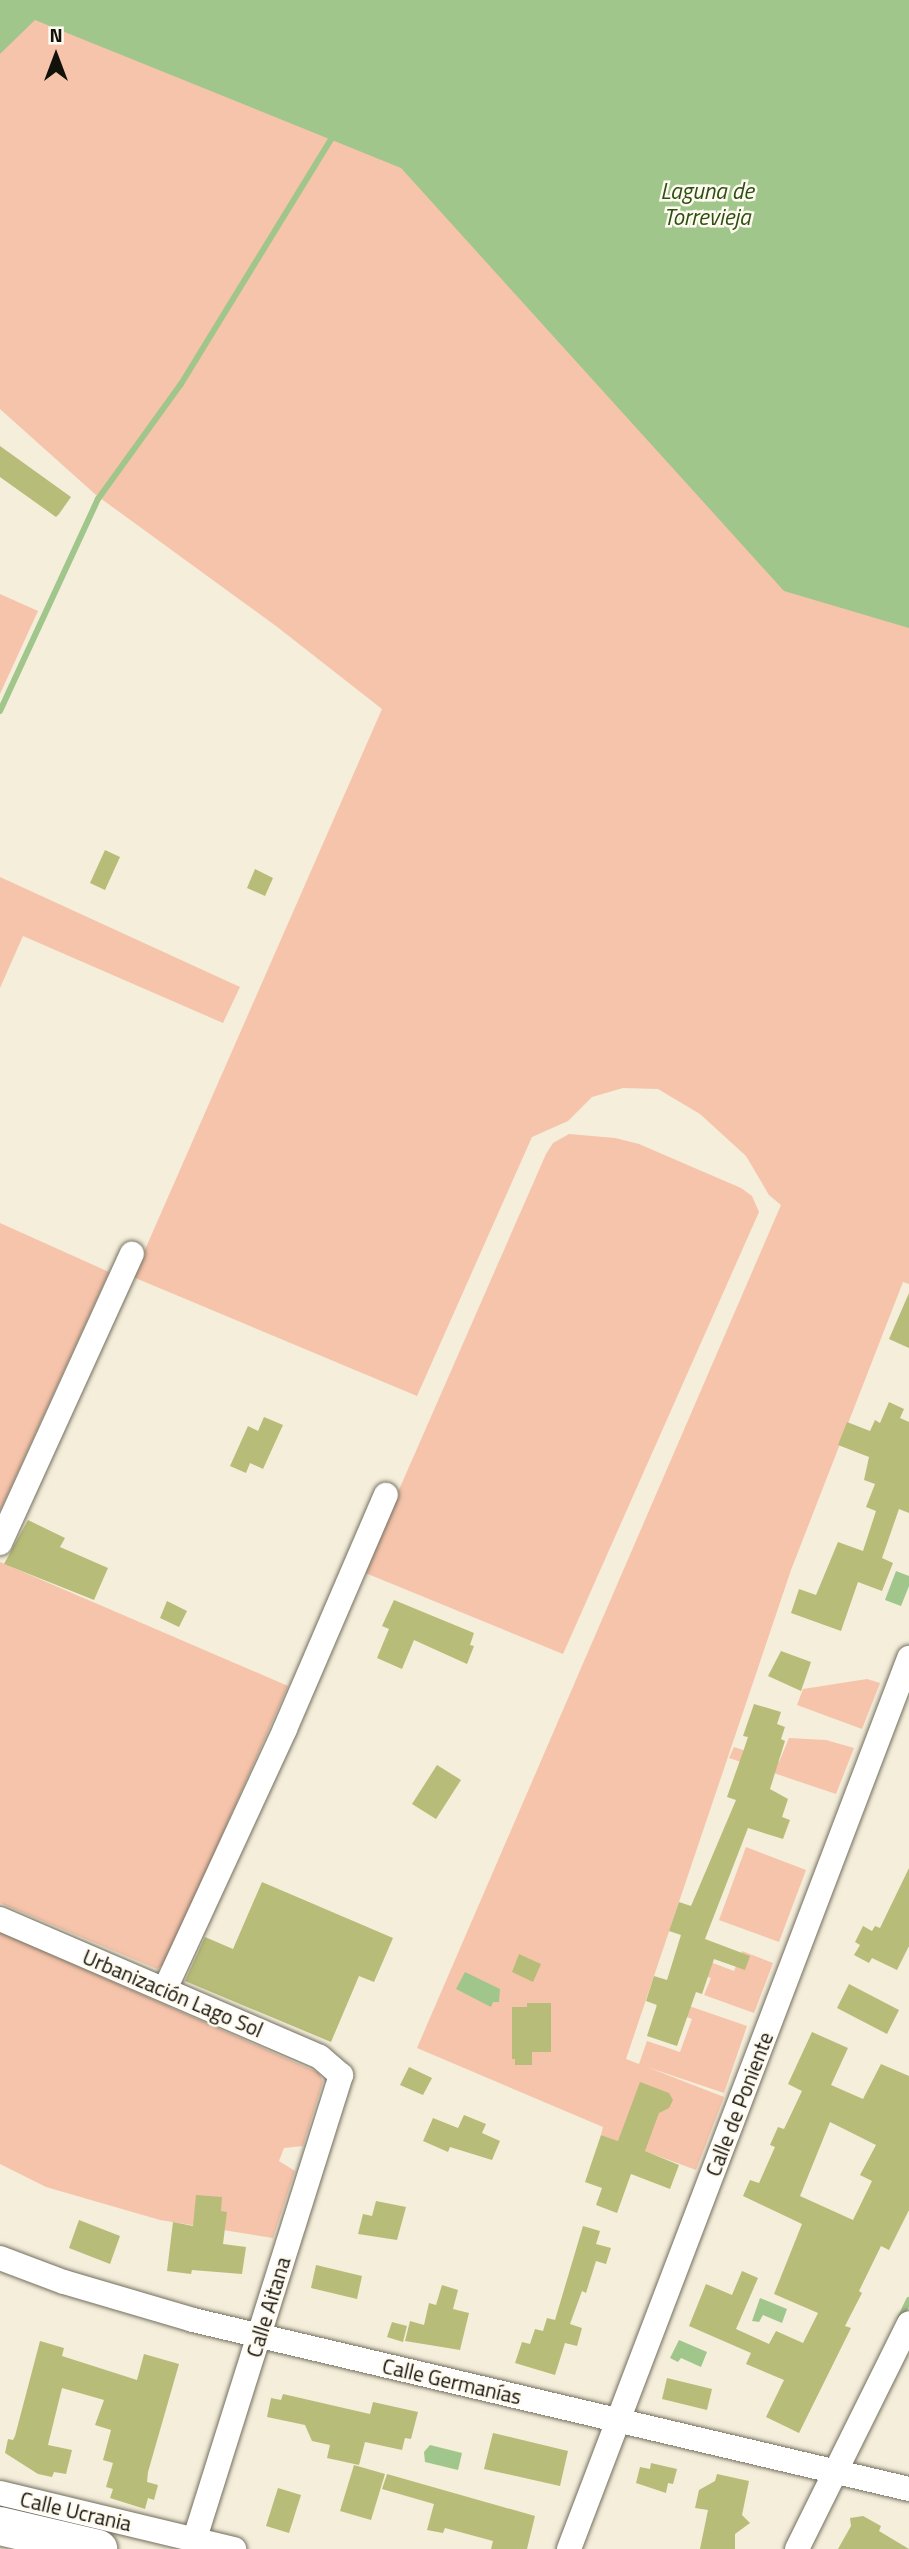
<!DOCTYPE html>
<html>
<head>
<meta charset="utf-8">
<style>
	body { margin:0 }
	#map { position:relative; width:909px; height:2549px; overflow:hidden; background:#f4eedb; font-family:"Titillium Web",sans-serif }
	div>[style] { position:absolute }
	.green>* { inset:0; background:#f6c4ab }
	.water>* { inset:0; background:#a0c68b }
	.stream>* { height:6px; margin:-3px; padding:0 3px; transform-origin:3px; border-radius:3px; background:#a0c68b }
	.building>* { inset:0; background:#b7bd78 }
	.roads { filter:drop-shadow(0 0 2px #746e5e) drop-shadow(0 0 2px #746e5e) }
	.minor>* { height:24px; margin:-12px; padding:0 12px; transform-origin:12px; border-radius:12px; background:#fff }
	.primary>* { height:38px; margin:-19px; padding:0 19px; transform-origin:19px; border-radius:19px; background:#fff }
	span { translate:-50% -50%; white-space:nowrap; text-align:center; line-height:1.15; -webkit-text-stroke:5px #fffbf0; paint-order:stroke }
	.street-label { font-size:21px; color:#13110b }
	.water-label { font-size:23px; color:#2c4f12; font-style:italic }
	.north { position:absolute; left:21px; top:21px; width:70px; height:70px; -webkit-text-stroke:5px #fffbf0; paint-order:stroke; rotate:0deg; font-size:19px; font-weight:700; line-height:28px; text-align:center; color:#13110b }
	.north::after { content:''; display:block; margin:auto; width:24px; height:32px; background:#13110b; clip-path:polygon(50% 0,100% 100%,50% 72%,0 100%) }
</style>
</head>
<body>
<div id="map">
	<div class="green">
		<i style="clip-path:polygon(0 0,909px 0,909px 1284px,903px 1282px,791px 1570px,626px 2059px,639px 2064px,647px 2041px,680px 2052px,692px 2019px,656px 2006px,660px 1996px,747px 2026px,724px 2093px,647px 2067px,724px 2097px,696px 2170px,601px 2135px,603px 2127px,417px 2048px,781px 1205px,769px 1195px,746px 1156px,700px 1114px,658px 1089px,623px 1088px,592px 1097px,568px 1121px,532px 1137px,417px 1396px,133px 1277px,382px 709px,276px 626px,96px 495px,0 409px)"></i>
		<i style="clip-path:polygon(0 594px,38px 611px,0 694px)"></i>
		<i style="clip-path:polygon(0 877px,240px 987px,223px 1023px,23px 936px,0 988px)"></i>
		<i style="clip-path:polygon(569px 1134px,615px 1138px,639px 1144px,741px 1188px,752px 1196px,759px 1212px,563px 1654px,363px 1572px,546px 1154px,553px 1143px)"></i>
		<i style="clip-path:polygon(0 1223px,109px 1272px,0 1511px)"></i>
		<i style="clip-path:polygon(0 1562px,288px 1686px,165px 1964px,157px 1969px,0 1903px)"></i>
		<i style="clip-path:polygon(867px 1679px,880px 1683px,862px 1729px,797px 1705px,803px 1689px)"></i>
		<i style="clip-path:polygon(789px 1738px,826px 1740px,854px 1748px,836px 1794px,729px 1758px,734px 1747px,779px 1762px)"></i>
		<i style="clip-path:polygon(746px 1847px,806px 1870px,779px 1942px,719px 1920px)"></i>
		<i style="clip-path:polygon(0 1932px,319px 2073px,323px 2082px,303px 2146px,284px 2148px,279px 2161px,295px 2171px,273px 2238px,160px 2220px,46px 2187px,0 2164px)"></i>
		<i style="clip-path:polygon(742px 1951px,773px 1963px,754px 2013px,704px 1995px,711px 1978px,699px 1974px,705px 1960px,734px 1971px)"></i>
	</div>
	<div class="water">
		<i style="clip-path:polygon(0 0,909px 0,909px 628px,784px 591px,401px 168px,35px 20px,0 54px)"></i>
		<i style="clip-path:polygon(896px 1571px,909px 1576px,909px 1586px,901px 1606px,885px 1600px)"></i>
		<i style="clip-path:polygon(465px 1972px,500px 1989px,499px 2002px,493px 2002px,491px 2007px,456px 1989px)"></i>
		<i style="clip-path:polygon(760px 2298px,787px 2309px,782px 2323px,763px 2315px,759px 2322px,752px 2321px)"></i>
		<i style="clip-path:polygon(679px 2340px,707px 2352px,701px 2367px,681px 2358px,678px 2362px,670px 2358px)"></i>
		<i style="clip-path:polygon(430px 2445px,462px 2453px,458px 2470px,425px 2462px,424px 2452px)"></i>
	</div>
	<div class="stream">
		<i style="left:0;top:711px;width:234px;rotate:-65.2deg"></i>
		<i style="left:98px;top:499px;width:142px;rotate:-54.2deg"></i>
		<i style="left:181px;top:384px;width:294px;rotate:-58.5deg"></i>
		<i style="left:900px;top:2319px;width:21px;rotate:-65deg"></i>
	</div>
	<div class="building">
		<i style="clip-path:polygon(0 446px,71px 497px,59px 514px,56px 517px,0 477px)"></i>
		<i style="clip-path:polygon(105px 850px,120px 857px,105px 890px,90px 883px)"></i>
		<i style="clip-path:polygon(255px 869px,273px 878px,265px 896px,247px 888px)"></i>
		<i style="clip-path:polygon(909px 1293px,909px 1348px,889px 1339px)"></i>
		<i style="clip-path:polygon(889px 1402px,904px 1409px,900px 1418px,909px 1422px,909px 1513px,899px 1509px,882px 1558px,893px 1563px,882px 1591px,858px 1582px,841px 1631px,791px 1613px,799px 1589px,816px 1595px,838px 1542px,863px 1551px,876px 1511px,866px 1507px,875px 1484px,864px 1480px,869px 1457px,838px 1445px,847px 1422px,870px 1431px,875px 1420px,880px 1423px)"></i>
		<i style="clip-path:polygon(264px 1417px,283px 1425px,263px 1469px,250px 1463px,246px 1473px,230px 1466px,248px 1426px,258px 1431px)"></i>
		<i style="clip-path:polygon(28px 1520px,65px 1538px,60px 1547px,108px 1568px,94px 1600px,4px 1564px)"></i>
		<i style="clip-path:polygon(394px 1600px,474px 1633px,470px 1645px,474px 1646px,467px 1664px,414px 1640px,402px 1669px,377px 1658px,389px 1629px,382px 1626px)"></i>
		<i style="clip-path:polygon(167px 1601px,187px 1611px,179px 1627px,160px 1618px)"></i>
		<i style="clip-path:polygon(781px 1651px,811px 1662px,801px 1691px,768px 1676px)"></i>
		<i style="clip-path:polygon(754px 1704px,781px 1712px,777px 1724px,785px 1727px,781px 1739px,785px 1741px,770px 1789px,788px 1799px,782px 1817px,790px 1820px,783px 1839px,748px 1828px,705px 1939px,750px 1956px,745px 1970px,714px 1959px,702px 1994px,696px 1992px,677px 2046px,647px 2036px,657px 2005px,646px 2001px,654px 1976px,667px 1980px,681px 1935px,669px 1931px,679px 1902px,691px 1906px,736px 1800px,727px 1797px,744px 1749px,748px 1737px,743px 1736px)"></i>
		<i style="clip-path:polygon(437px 1765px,461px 1780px,436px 1819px,412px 1804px)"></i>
		<i style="clip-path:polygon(909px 1868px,909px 1946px,897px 1970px,872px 1958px,869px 1963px,854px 1955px,860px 1945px,855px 1942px,863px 1926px,872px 1931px,875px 1926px,880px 1928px)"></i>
		<i style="clip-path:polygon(262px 1882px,393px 1938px,374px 1982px,359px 1976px,331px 2042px,185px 1981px,205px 1937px,233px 1949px)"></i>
		<i style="clip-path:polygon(519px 1954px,541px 1964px,533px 1982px,512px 1972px)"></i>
		<i style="clip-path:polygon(849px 1984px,899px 2010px,887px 2034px,837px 2008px)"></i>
		<i style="clip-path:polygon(527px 2003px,551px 2003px,551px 2052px,532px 2052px,532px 2065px,515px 2065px,515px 2059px,512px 2059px,512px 2007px,527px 2007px)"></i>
		<i style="clip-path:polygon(evenodd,812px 2032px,848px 2048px,831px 2085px,863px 2099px,881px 2064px,909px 2076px,909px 2210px,889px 2250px,881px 2246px,859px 2291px,862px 2293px,845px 2326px,851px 2328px,799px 2433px,766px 2417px,784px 2380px,746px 2364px,751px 2353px,689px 2326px,706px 2284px,732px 2295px,742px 2271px,758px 2278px,736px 2329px,769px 2344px,776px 2331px,803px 2343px,818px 2313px,774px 2294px,802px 2224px,743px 2196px,750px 2180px,759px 2183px,775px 2147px,770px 2145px,778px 2127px,784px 2129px,802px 2091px,788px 2084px,812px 2032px,830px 2122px,876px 2145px,860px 2175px,872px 2181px,853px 2220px,800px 2196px,830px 2122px)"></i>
		<i style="clip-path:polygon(409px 2067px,432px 2078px,423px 2095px,400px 2085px)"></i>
		<i style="clip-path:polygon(640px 2082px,669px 2093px,673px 2100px,669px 2108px,659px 2113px,645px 2151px,679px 2165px,670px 2189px,631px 2174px,617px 2213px,596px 2205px,602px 2188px,585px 2182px,601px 2135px,618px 2141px)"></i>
		<i style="clip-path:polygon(464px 2115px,486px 2124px,482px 2133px,500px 2141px,492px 2160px,450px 2147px,448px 2152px,423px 2141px,433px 2118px,458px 2128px)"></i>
		<i style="clip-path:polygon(196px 2195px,222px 2197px,221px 2211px,227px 2212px,223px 2244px,246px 2247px,242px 2274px,192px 2270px,191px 2274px,167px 2271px,173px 2222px,193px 2226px)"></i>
		<i style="clip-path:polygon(376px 2201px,406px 2207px,397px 2240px,358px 2234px,363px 2214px,372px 2216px)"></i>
		<i style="clip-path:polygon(79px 2220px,120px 2236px,110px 2264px,69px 2248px)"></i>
		<i style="clip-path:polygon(583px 2226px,600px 2231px,596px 2244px,611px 2248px,606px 2264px,596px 2261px,586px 2293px,582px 2291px,570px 2324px,582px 2328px,577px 2346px,565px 2343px,555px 2375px,515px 2363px,522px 2342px,530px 2344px,535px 2329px,543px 2331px,547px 2318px,555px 2320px)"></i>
		<i style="clip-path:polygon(316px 2265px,362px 2276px,357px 2299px,311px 2288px)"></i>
		<i style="clip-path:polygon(442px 2285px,458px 2290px,453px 2309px,469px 2313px,460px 2350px,405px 2341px,410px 2321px,424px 2325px,429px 2303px,436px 2305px)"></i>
		<i style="clip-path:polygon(392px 2322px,407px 2326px,403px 2342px,387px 2337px)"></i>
		<i style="clip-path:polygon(40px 2341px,64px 2348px,62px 2356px,137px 2380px,144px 2354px,179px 2364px,148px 2472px,147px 2482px,158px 2485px,154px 2500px,148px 2498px,145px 2509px,110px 2498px,113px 2489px,106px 2487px,113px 2463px,103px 2460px,111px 2430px,95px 2425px,104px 2400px,62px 2388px,48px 2445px,72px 2450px,66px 2474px,54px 2472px,52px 2477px,38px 2474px,5px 2453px,8px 2439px,13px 2440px,15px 2436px)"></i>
		<i style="clip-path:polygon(667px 2378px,712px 2389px,707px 2410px,662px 2399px)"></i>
		<i style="clip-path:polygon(283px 2394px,370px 2414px,373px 2402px,418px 2412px,411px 2439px,405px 2438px,402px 2450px,365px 2442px,359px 2465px,327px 2458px,330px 2445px,312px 2441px,305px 2425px,267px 2417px,271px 2398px,281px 2400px)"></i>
		<i style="clip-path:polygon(493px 2433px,568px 2451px,560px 2486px,484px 2469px)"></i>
		<i style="clip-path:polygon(651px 2463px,677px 2469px,673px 2484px,668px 2483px,666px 2493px,636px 2483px,640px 2467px,650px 2469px)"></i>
		<i style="clip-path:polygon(354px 2465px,385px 2474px,371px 2520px,340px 2511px)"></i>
		<i style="clip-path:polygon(387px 2474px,535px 2516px,527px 2549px,491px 2549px,493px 2541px,445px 2528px,443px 2533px,427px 2530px,434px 2504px,382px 2489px)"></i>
		<i style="clip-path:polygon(717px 2474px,749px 2481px,742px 2515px,750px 2523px,735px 2534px,735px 2549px,700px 2549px,708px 2510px,695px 2508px,699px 2490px,715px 2481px)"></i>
		<i style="clip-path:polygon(278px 2488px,301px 2495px,289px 2533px,266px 2526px)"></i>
		<i style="clip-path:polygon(863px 2516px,881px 2526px,879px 2531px,909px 2549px,838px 2549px,851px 2526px,850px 2518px)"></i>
	</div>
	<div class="roads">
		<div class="minor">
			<i style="left:0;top:1543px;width:318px;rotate:-65.5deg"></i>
			<i style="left:0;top:1919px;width:348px;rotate:23.3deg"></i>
			<i style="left:320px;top:2057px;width:28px;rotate:41deg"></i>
			<i style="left:341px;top:2075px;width:486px;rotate:107.5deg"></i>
			<i style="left:165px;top:1989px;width:286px;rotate:-65.2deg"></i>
			<i style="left:285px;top:1729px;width:255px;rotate:-66.7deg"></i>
			<i style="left:0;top:2258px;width:68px;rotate:20.6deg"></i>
			<i style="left:64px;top:2282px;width:134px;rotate:16.4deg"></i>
			<i style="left:193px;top:2320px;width:736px;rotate:13.28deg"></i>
			<i style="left:0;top:2493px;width:241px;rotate:13.5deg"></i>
			<i style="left:569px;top:2549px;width:954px;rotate:-69.11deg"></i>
			<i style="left:797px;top:2549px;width:252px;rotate:-63.6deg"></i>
		</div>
		<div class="primary">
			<i style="left:0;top:2526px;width:101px;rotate:13.2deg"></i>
		</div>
	</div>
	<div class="street-label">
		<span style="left:173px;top:1993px;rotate:23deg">Urbanización Lago Sol</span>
		<span style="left:739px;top:2104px;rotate:-69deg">Calle de Poniente</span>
		<span style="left:268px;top:2307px;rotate:-73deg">Calle Aitana</span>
		<span style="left:452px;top:2381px;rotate:13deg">Calle Germanías</span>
		<span style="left:76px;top:2511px;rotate:13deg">Calle Ucrania</span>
	</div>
	<div class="water-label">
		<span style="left:707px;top:204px">Laguna de<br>Torrevieja</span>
	</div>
	<div class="north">N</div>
</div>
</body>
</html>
